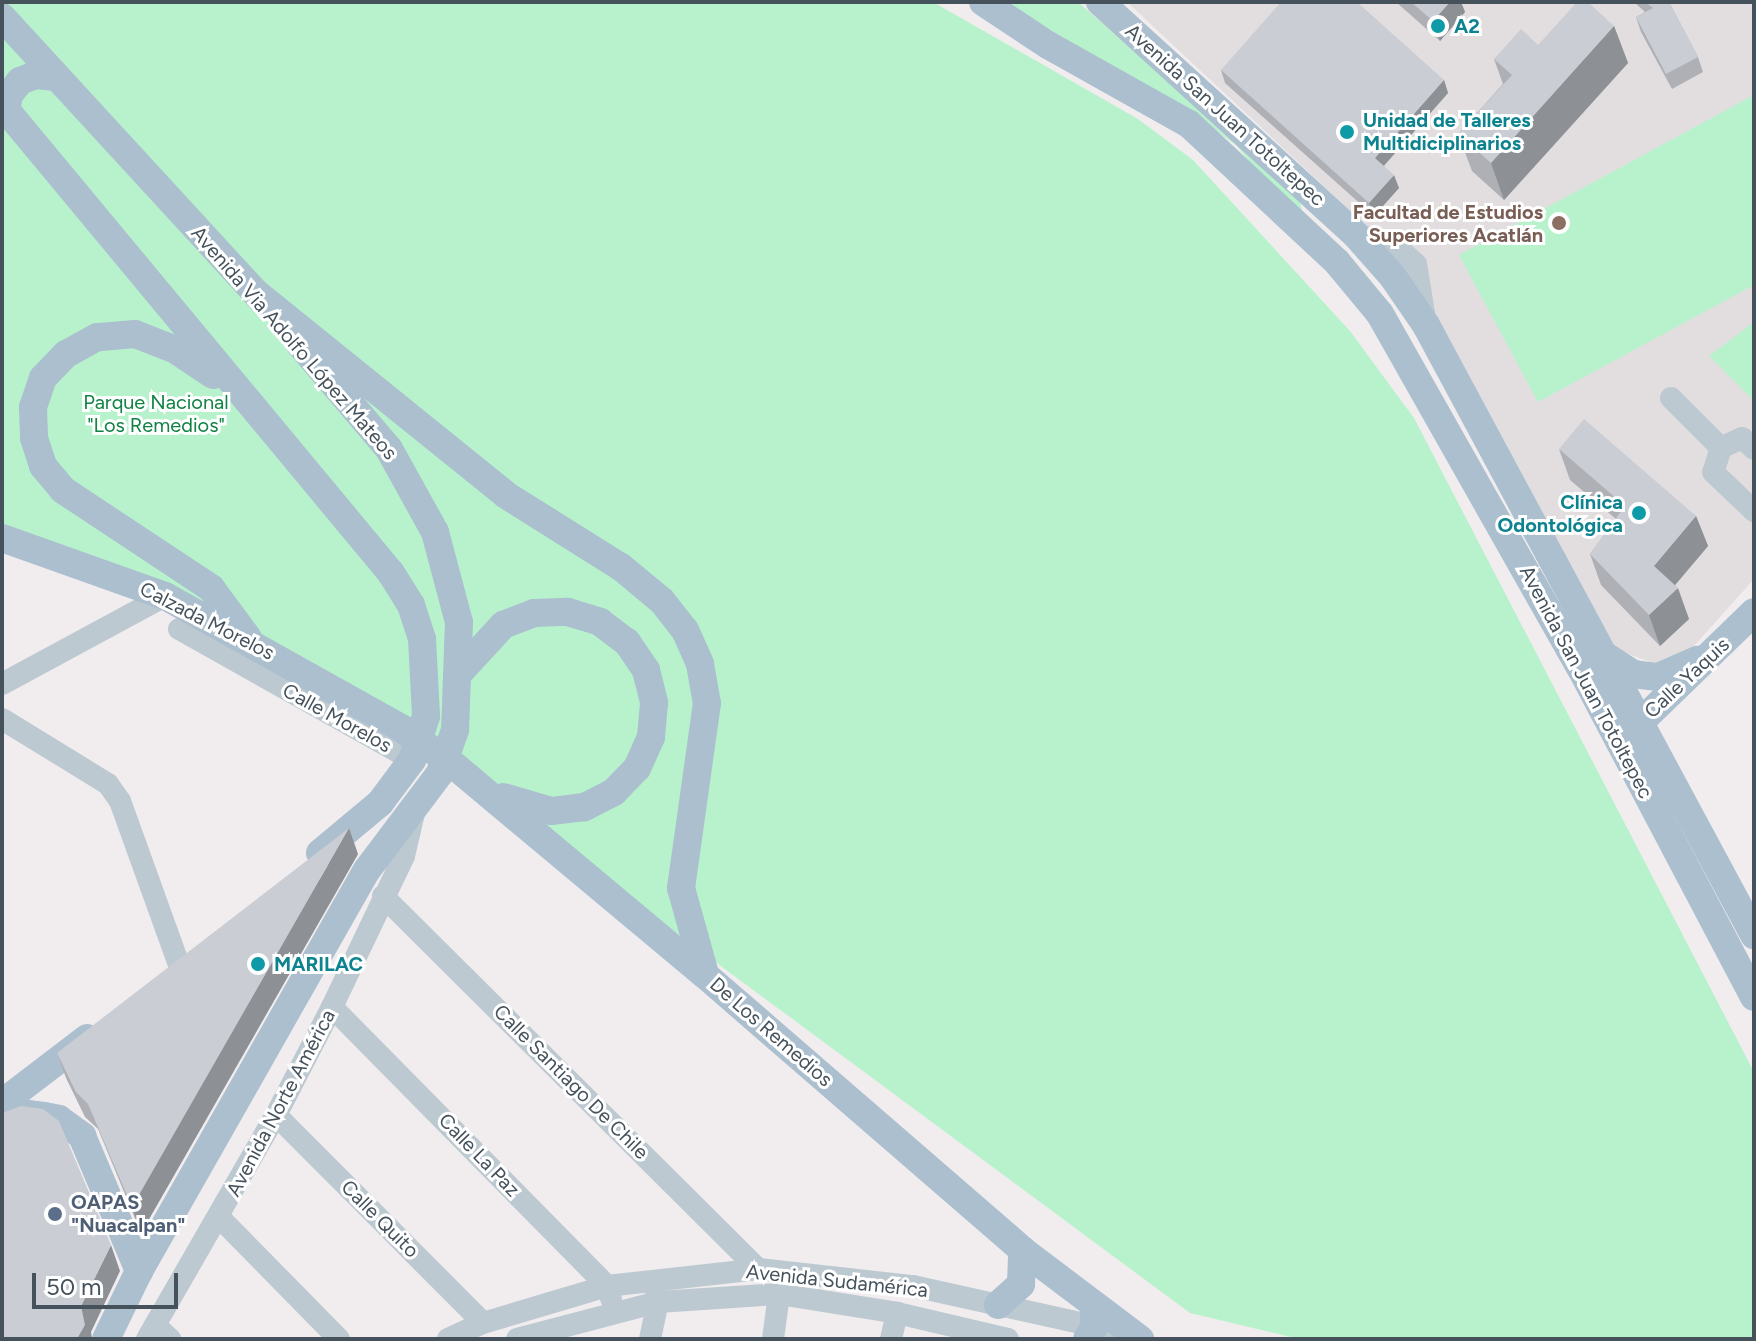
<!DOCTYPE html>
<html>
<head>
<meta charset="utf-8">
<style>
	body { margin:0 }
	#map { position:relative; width:1756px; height:1341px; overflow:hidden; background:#f1edee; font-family:Figtree,sans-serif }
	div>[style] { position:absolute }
	.education>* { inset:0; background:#e2dee0 }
	.green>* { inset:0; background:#b8f2cc }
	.minor>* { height:22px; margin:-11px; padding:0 11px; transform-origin:11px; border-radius:11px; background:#bdc9d1 }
	.major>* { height:28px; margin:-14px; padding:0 14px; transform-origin:14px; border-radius:14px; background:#abbfcf }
	.major-bridge>* { height:28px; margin:-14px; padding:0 14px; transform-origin:14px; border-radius:14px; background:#abbfcf }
	.wall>* { inset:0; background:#aeb0b5 }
	.shaded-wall>* { inset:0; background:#8d9094 }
	.building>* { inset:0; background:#cacdd3 }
	.dots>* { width:22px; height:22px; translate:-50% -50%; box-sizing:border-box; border:4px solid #fff; border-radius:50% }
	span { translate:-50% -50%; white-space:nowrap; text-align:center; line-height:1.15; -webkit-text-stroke:6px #fff; paint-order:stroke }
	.culture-label { font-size:20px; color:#0d838f; font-weight:700 }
	.left { translate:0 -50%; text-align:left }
	.right { translate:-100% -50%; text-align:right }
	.street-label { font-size:20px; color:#45525c }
	.education-label { font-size:20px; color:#785e54; font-weight:700 }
	.park-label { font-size:20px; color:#108344 }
	.service-label { font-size:20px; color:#4e5e75; font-weight:700 }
	.frame { position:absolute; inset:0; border:4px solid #45525c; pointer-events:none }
	.scale { position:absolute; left:32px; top:1273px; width:146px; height:36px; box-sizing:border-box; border:4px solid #45525c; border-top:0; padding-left:10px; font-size:24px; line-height:28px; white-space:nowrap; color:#45525c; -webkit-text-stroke:6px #fff; paint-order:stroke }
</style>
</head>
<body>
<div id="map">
	<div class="education">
		<i style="clip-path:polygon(1127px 2px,1754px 2px,1754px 579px,1685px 656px,1656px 664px,1615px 649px,1372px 231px)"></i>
	</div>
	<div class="green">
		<i style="clip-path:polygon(2px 2px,933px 2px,1138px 119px,1193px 160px,1350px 331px,1414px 418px,1754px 1072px,1754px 1339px,1299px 1339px,1190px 1313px,679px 935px,380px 705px,140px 572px,2px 543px)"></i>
		<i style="clip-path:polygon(1007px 2px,1078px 2px,1298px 195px,1302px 210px,1272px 191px,1237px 146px,1190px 111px,1008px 12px)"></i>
		<i style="clip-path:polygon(1754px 95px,1754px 285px,1538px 402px,1459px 255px)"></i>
		<i style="clip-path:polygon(1754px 322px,1754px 401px,1709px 356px)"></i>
	</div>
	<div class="minor">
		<i style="left:1356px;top:235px;width:37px;rotate:11deg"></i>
		<i style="left:1392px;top:242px;width:33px;rotate:43deg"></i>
		<i style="left:1416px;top:264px;width:62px;rotate:80.7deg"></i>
		<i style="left:1671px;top:398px;width:71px;rotate:45deg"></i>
		<i style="left:1754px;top:449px;width:16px;rotate:-137deg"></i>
		<i style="left:1742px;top:438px;width:23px;rotate:155deg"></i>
		<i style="left:1721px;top:448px;width:25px;rotate:108deg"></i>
		<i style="left:1713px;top:472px;width:57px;rotate:43.6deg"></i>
		<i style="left:179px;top:629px;width:267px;rotate:29.3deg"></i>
		<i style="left:2px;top:684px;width:185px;rotate:-28.4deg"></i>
		<i style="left:2px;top:719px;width:124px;rotate:31.5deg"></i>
		<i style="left:108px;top:784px;width:21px;rotate:55deg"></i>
		<i style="left:120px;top:801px;width:177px;rotate:70.2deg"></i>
		<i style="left:383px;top:896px;width:529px;rotate:44.85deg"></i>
		<i style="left:332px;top:1007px;width:392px;rotate:45.4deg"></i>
		<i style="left:607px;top:1286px;width:13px;rotate:72deg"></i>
		<i style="left:276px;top:1115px;width:293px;rotate:45.1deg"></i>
		<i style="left:219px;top:1217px;width:171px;rotate:45.5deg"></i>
		<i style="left:155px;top:1325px;width:21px;rotate:43deg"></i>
		<i style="left:147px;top:1339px;width:258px;rotate:-60.1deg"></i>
		<i style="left:276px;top:1115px;width:122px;rotate:-62.6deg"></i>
		<i style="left:332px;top:1007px;width:167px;rotate:-64.5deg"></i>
		<i style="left:404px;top:856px;width:44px;rotate:-76.9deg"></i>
		<i style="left:448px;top:1339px;width:38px;rotate:-25deg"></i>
		<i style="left:483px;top:1323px;width:129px;rotate:-16.6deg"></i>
		<i style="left:607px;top:1286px;width:152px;rotate:-6.4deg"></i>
		<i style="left:758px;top:1269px;width:156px;rotate:6.3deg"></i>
		<i style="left:913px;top:1286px;width:199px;rotate:12.5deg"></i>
		<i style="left:517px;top:1339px;width:146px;rotate:-14.7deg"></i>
		<i style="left:658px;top:1302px;width:121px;rotate:-3.8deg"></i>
		<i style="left:779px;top:1294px;width:120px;rotate:9.1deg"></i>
		<i style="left:897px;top:1313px;width:114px;rotate:13.2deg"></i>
		<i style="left:650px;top:1339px;width:38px;rotate:-78deg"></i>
		<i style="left:658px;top:1302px;width:14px;rotate:-102deg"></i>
		<i style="left:773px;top:1339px;width:45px;rotate:-82.4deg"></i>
		<i style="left:891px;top:1339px;width:27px;rotate:-77deg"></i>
	</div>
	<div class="major">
		<i style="left:983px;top:2px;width:78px;rotate:33.5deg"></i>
		<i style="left:1048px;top:45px;width:162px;rotate:29.3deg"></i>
		<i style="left:1189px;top:124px;width:202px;rotate:43deg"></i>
		<i style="left:1337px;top:262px;width:67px;rotate:50.4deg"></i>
		<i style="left:1380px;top:314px;width:406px;rotate:60.5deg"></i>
		<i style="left:1580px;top:667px;width:373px;rotate:62.2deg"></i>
		<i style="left:1100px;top:2px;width:346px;rotate:42.3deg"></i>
		<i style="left:1356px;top:235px;width:56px;rotate:48.6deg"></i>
		<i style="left:1393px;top:277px;width:58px;rotate:55.5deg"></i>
		<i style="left:1426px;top:325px;width:693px;rotate:61.73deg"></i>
		<i style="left:2px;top:17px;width:391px;rotate:47.4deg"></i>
		<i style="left:2px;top:105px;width:609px;rotate:50.27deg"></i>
		<i style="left:391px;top:573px;width:38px;rotate:58deg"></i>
		<i style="left:411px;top:605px;width:36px;rotate:72deg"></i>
		<i style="left:422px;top:639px;width:77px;rotate:87deg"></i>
		<i style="left:6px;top:113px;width:18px;rotate:-81deg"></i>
		<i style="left:9px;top:95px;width:18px;rotate:-52deg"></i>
		<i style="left:20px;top:81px;width:17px;rotate:-21deg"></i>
		<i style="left:36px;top:75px;width:18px;rotate:6deg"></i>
		<i style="left:256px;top:293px;width:321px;rotate:38.9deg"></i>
		<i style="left:506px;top:495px;width:136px;rotate:32.1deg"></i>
		<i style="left:621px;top:567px;width:53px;rotate:39.7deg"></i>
		<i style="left:662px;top:601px;width:37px;rotate:52deg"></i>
		<i style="left:685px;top:630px;width:37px;rotate:66deg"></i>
		<i style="left:700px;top:664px;width:40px;rotate:80deg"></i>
		<i style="left:707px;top:703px;width:187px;rotate:98deg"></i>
		<i style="left:681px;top:888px;width:89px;rotate:74.4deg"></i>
		<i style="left:299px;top:343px;width:139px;rotate:49.7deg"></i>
		<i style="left:389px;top:449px;width:95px;rotate:61deg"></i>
		<i style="left:435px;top:532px;width:93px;rotate:75.1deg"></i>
		<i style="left:459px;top:622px;width:108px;rotate:92.1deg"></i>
		<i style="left:213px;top:375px;width:45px;rotate:-146deg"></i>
		<i style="left:176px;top:350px;width:44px;rotate:-158.7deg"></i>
		<i style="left:135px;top:334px;width:38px;rotate:175deg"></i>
		<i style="left:97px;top:337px;width:35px;rotate:151deg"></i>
		<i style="left:66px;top:354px;width:33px;rotate:134deg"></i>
		<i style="left:43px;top:378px;width:31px;rotate:109deg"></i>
		<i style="left:33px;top:407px;width:31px;rotate:88deg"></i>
		<i style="left:34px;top:438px;width:29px;rotate:72deg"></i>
		<i style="left:43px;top:466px;width:31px;rotate:50deg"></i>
		<i style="left:63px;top:490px;width:178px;rotate:33.5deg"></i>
		<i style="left:211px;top:588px;width:62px;rotate:53.5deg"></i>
		<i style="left:2px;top:538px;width:173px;rotate:19.6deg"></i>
		<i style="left:165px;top:596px;width:270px;rotate:29.2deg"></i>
		<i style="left:401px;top:728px;width:67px;rotate:35.3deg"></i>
		<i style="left:456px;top:767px;width:324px;rotate:39.9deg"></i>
		<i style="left:705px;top:975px;width:420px;rotate:40.9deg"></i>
		<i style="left:1022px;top:1250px;width:148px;rotate:37deg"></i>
		<i style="left:1604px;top:655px;width:35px;rotate:33deg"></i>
		<i style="left:1633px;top:674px;width:25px;rotate:7deg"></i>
		<i style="left:1658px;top:677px;width:43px;rotate:-23.6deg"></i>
		<i style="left:458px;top:674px;width:67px;rotate:-47.4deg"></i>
		<i style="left:503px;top:625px;width:33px;rotate:-21deg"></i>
		<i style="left:534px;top:613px;width:34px;rotate:-2deg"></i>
		<i style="left:568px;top:612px;width:34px;rotate:17deg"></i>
		<i style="left:600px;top:622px;width:34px;rotate:37deg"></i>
		<i style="left:627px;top:642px;width:34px;rotate:56deg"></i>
		<i style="left:646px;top:670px;width:34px;rotate:76deg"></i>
		<i style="left:654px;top:703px;width:34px;rotate:95deg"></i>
		<i style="left:651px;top:737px;width:34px;rotate:114deg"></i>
		<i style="left:637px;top:768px;width:33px;rotate:134deg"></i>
		<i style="left:614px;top:792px;width:34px;rotate:153deg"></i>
		<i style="left:584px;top:807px;width:33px;rotate:173deg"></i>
		<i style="left:551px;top:811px;width:50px;rotate:-163.7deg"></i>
		<i style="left:1628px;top:734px;width:175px;rotate:-44.1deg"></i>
		<i style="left:320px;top:853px;width:78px;rotate:-39.8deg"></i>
		<i style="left:380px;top:803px;width:54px;rotate:-53.3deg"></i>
		<i style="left:2px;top:1103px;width:107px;rotate:-37.4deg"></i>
		<i style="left:2px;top:1125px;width:28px;rotate:-23deg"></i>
		<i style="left:28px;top:1114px;width:16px;rotate:7deg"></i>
		<i style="left:44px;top:1116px;width:15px;rotate:11deg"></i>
		<i style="left:59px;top:1119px;width:29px;rotate:36deg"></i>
		<i style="left:82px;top:1136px;width:147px;rotate:67.1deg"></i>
		<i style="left:998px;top:1305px;width:31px;rotate:-42deg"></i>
		<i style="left:1021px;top:1284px;width:34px;rotate:-88deg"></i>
		<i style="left:106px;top:1339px;width:76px;rotate:-64.1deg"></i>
		<i style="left:139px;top:1271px;width:461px;rotate:-60.4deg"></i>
		<i style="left:367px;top:870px;width:121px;rotate:-53deg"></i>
		<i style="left:1087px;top:1339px;width:14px;rotate:-60deg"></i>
		<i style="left:1094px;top:1327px;width:22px;rotate:-90deg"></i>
	</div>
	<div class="major-bridge">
		<i style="left:412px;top:760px;width:46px;rotate:-72.3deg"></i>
		<i style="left:440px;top:773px;width:46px;rotate:-70.8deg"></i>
	</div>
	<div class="wall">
		<i style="clip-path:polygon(1396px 2px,1461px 2px,1465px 12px,1440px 41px)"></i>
		<i style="clip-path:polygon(1634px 2px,1669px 2px,1698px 57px,1703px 72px,1672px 89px,1641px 32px,1636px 17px,1645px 12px)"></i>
		<i style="clip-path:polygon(1614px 26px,1628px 63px,1504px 200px,1472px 171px,1458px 134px,1503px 84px,1494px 59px,1538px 45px)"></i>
		<i style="clip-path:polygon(1221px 70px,1444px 80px,1448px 93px,1384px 166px,1399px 188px,1374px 216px,1225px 83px)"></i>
		<i style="clip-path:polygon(1559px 449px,1696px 516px,1708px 546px,1675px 585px,1689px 619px,1660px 646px,1601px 585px,1590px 554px,1616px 519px,1570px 480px)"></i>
		<i style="clip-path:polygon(358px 854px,141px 1233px,98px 1129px,85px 1117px,66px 1078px,57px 1053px)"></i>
	</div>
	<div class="shaded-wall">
		<i style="clip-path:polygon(1450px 2px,1461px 2px,1465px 12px,1440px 41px,1433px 21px)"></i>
		<i style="clip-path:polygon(1614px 26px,1628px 63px,1504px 200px,1491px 163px)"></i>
		<i style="clip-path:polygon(1444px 80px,1448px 93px,1379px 171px,1375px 158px)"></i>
		<i style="clip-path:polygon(1394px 175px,1399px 188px,1374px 216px,1369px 203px)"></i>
		<i style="clip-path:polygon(1696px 516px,1708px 546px,1665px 597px,1654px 566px)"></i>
		<i style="clip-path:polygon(1678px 588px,1689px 619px,1660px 646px,1649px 615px)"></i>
		<i style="clip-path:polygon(349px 828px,358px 854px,141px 1233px,132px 1207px)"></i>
		<i style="clip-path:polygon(111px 1245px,120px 1271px,91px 1332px,92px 1339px,77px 1339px,81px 1306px)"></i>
	</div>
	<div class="building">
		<i style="clip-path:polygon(1281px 2px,1357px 2px,1444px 80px,1375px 158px,1394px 175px,1369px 203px,1221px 70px)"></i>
		<i style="clip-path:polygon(1411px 2px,1450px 2px,1433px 21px)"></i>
		<i style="clip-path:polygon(1577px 2px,1588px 2px,1614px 26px,1491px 163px,1458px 134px,1512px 75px,1494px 59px,1521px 29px,1538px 45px)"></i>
		<i style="clip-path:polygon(1645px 2px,1669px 2px,1698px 57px,1666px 74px,1636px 17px,1653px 8px)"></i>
		<i style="clip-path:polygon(1584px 419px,1696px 516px,1654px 566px,1678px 588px,1649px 615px,1590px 554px,1625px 506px,1559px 449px)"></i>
		<i style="clip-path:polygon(349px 828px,132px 1207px,88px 1104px,76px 1092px,57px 1053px)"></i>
		<i style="clip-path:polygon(21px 1106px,43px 1109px,59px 1121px,111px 1245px,81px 1306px,85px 1325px,77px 1339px,2px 1339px,2px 1113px)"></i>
	</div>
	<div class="dots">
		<i style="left:1438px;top:26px;background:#0f9aa8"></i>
		<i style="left:1347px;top:132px;background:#0f9aa8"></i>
		<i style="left:1559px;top:223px;background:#8d6e63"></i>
		<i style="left:1639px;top:513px;background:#0f9aa8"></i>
		<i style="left:258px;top:964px;background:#0f9aa8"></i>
		<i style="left:55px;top:1214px;background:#5c6f8a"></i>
	</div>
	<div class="culture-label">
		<span class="left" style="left:1454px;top:26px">A2</span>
		<span class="left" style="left:1363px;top:132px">Unidad de Talleres<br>Multidiciplinarios</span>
		<span class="right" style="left:1623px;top:514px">Clínica<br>Odontológica</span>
		<span class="left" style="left:274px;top:964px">MARILAC</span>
	</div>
	<div class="street-label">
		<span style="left:1225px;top:115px;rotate:42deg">Avenida San Juan Totoltepec</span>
		<span style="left:294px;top:343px;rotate:49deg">Avenida Via Adolfo López Mateos</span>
		<span style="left:207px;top:621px;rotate:27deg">Calzada Morelos</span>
		<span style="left:1687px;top:678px;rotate:-43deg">Calle Yaquis</span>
		<span style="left:1586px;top:682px;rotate:62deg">Avenida San Juan Totoltepec</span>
		<span style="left:337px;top:718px;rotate:29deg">Calle Morelos</span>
		<span style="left:771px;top:1032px;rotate:41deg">De Los Remedios</span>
		<span style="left:571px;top:1082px;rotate:45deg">Calle Santiago De Chile</span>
		<span style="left:281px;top:1103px;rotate:-62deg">Avenida Norte América</span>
		<span style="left:479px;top:1155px;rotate:46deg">Calle La Paz</span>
		<span style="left:380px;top:1219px;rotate:45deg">Calle Quito</span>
		<span style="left:837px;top:1281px;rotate:6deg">Avenida Sudamérica</span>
	</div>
	<div class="education-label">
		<span class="right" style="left:1543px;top:224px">Facultad de Estudios<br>Superiores Acatlán</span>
	</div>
	<div class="park-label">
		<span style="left:156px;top:414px">Parque Nacional<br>"Los Remedios"</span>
	</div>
	<div class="service-label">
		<span class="left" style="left:71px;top:1214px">OAPAS<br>"Nuacalpan"</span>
	</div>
	<div class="frame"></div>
	<div class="scale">50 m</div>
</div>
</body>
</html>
